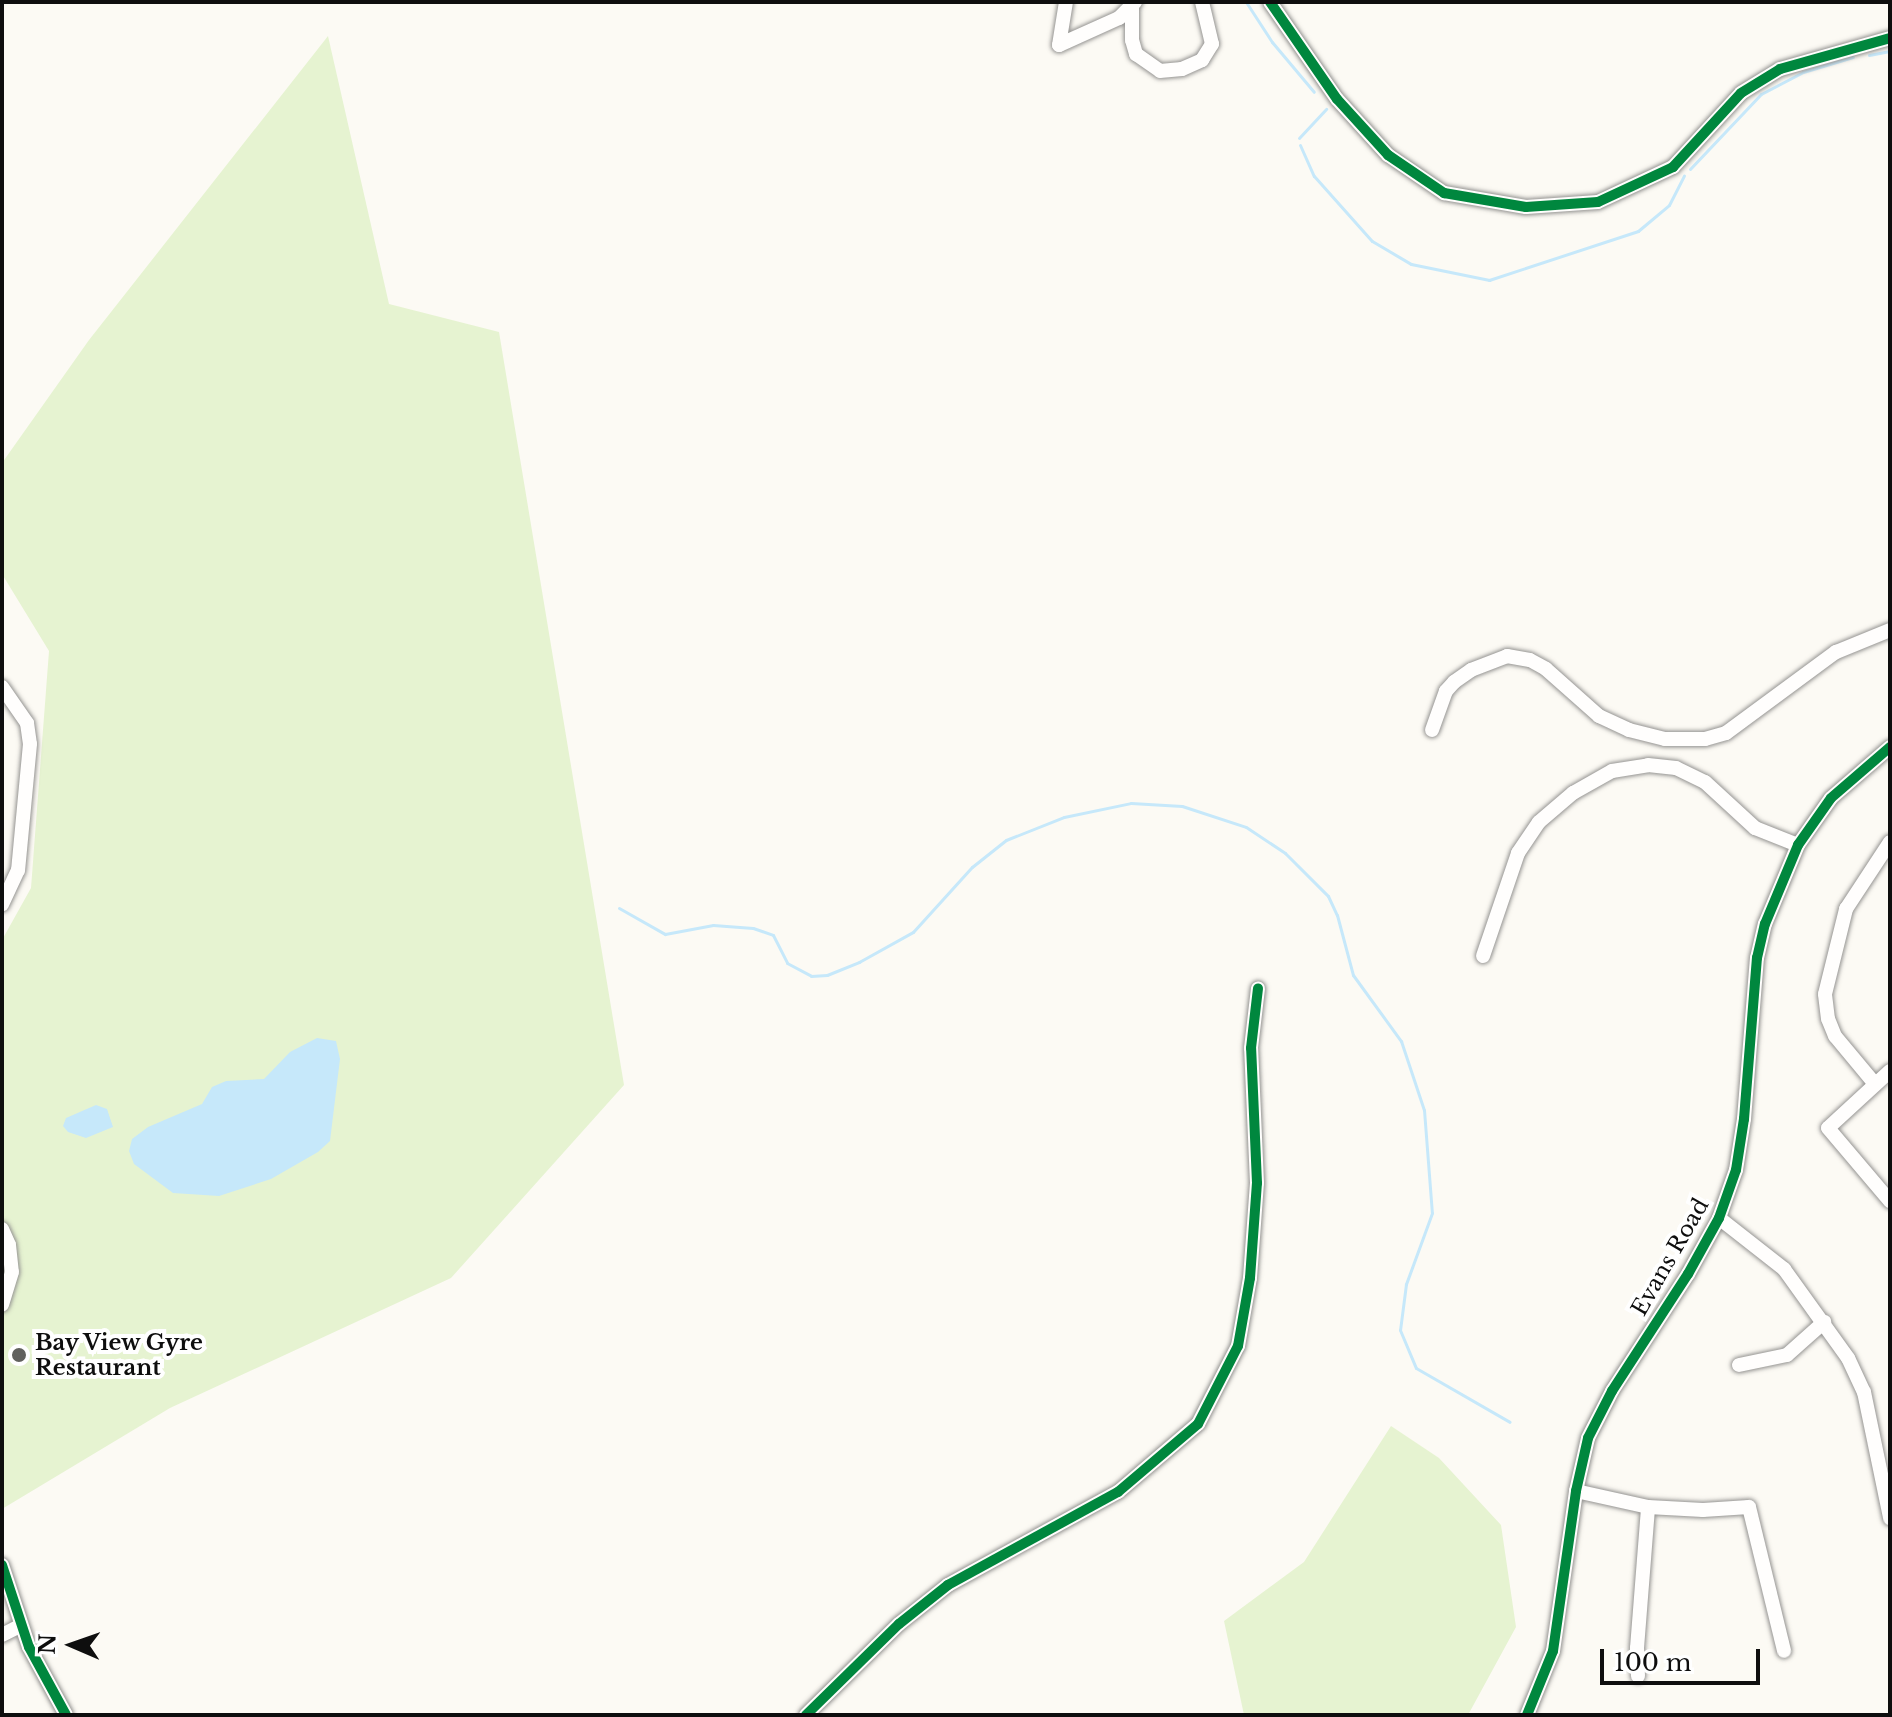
<!DOCTYPE html>
<html>
<head>
<meta charset="utf-8">
<style>
	body { margin:0 }
	#map { position:relative; width:1892px; height:1717px; overflow:hidden; background:#fcfaf4; font-family:"Libre Baskerville",serif }
	div>[style] { position:absolute }
	.green>* { inset:0; background:#e6f3d1 }
	.water>* { inset:0; background:#c6e8fa }
	.stream>* { height:3px; margin:-1.5px; padding:0 1.5px; transform-origin:1.5px; border-radius:1.5px; background:#c6e8fa }
	.roads { filter:drop-shadow(0 0 2px #959492) drop-shadow(0 0 2px #959492) }
	.minor>* { height:14px; margin:-7px; padding:0 7px; transform-origin:7px; border-radius:7px; background:#fffefd }
	.cycleway>* { height:10px; margin:-5px; padding:0 5px; transform-origin:5px; border-radius:5px; background:#00873e }
	.dots>* { width:22px; height:22px; translate:-50% -50%; box-sizing:border-box; border:4px solid #fff; border-radius:50% }
	span { translate:-50% -50%; white-space:nowrap; text-align:center; line-height:1.15; -webkit-text-stroke:8px #fff; paint-order:stroke }
	.street-label { font-size:22px; color:#0e0e0e }
	.poi-label { font-size:22px; color:#0e0e0e; font-weight:700 }
	.left { translate:0 -50%; text-align:left }
	.frame { position:absolute; inset:0; border:4px solid #0e0e0e; pointer-events:none }
	.north { position:absolute; left:32px; top:1605px; width:80px; height:80px; -webkit-text-stroke:6px #fff; paint-order:stroke; rotate:272deg; font-size:22px; font-weight:700; line-height:32px; text-align:center; color:#0e0e0e }
	.north::after { content:''; display:block; margin:auto; width:28px; height:36px; background:#0e0e0e; clip-path:polygon(50% 0,100% 100%,50% 72%,0 100%) }
	.scale { position:absolute; left:1600px; top:1649px; width:160px; height:36px; box-sizing:border-box; border:4px solid #0e0e0e; border-top:0; padding-left:10px; font-size:24px; line-height:28px; white-space:nowrap; color:#0e0e0e; -webkit-text-stroke:6px #fff; paint-order:stroke }
</style>
</head>
<body>
<div id="map">
	<div class="green">
		<i style="clip-path:polygon(328px 36px,389px 304px,499px 332px,624px 1085px,451px 1278px,170px 1408px,2px 1509px,2px 940px,31px 888px,49px 651px,2px 574px,2px 463px,89px 340px)"></i>
		<i style="clip-path:polygon(1391px 1426px,1439px 1458px,1501px 1525px,1516px 1627px,1468px 1715px,1244px 1715px,1224px 1621px,1304px 1562px)"></i>
	</div>
	<div class="water">
		<i style="clip-path:polygon(317px 1038px,336px 1041px,340px 1059px,330px 1141px,318px 1152px,271px 1179px,219px 1196px,173px 1193px,134px 1164px,129px 1151px,132px 1139px,148px 1127px,202px 1104px,212px 1087px,226px 1081px,264px 1079px,290px 1052px)"></i>
		<i style="clip-path:polygon(96px 1105px,107px 1109px,113px 1127px,86px 1138px,68px 1132px,63px 1126px,66px 1118px)"></i>
	</div>
	<div class="stream">
		<i style="left:1246px;top:2px;width:48px;rotate:57deg"></i>
		<i style="left:1272px;top:42px;width:65px;rotate:50deg"></i>
		<i style="left:1869px;top:55px;width:21px;rotate:-11deg"></i>
		<i style="left:1299px;top:138px;width:40px;rotate:-47deg"></i>
		<i style="left:1300px;top:145px;width:34px;rotate:66deg"></i>
		<i style="left:1314px;top:176px;width:87px;rotate:48.3deg"></i>
		<i style="left:1372px;top:241px;width:45px;rotate:30.5deg"></i>
		<i style="left:1411px;top:264px;width:80px;rotate:11.6deg"></i>
		<i style="left:1489px;top:280px;width:157px;rotate:-18.2deg"></i>
		<i style="left:1638px;top:231px;width:40px;rotate:-40deg"></i>
		<i style="left:1669px;top:205px;width:33px;rotate:-63deg"></i>
		<i style="left:1690px;top:169px;width:103px;rotate:-46.6deg"></i>
		<i style="left:1761px;top:94px;width:47px;rotate:-27.6deg"></i>
		<i style="left:1803px;top:72px;width:52px;rotate:-16.7deg"></i>
		<i style="left:619px;top:908px;width:53px;rotate:29.5deg"></i>
		<i style="left:665px;top:934px;width:49px;rotate:-10.6deg"></i>
		<i style="left:713px;top:925px;width:40px;rotate:4.3deg"></i>
		<i style="left:753px;top:928px;width:21px;rotate:19deg"></i>
		<i style="left:773px;top:935px;width:31px;rotate:63deg"></i>
		<i style="left:787px;top:963px;width:27px;rotate:28deg"></i>
		<i style="left:811px;top:976px;width:16px;rotate:-4deg"></i>
		<i style="left:827px;top:975px;width:35px;rotate:-22deg"></i>
		<i style="left:859px;top:962px;width:62px;rotate:-29.1deg"></i>
		<i style="left:913px;top:932px;width:88px;rotate:-47.8deg"></i>
		<i style="left:972px;top:867px;width:43px;rotate:-38.5deg"></i>
		<i style="left:1006px;top:840px;width:62px;rotate:-21.6deg"></i>
		<i style="left:1064px;top:817px;width:68px;rotate:-11.8deg"></i>
		<i style="left:1131px;top:803px;width:51px;rotate:3.4deg"></i>
		<i style="left:1182px;top:806px;width:67px;rotate:18.2deg"></i>
		<i style="left:1246px;top:827px;width:47px;rotate:33.7deg"></i>
		<i style="left:1285px;top:853px;width:61px;rotate:45deg"></i>
		<i style="left:1328px;top:896px;width:21px;rotate:65deg"></i>
		<i style="left:1337px;top:915px;width:62px;rotate:75.1deg"></i>
		<i style="left:1353px;top:975px;width:82px;rotate:54deg"></i>
		<i style="left:1401px;top:1041px;width:73px;rotate:71.6deg"></i>
		<i style="left:1424px;top:1110px;width:103px;rotate:85.6deg"></i>
		<i style="left:1432px;top:1213px;width:76px;rotate:110.1deg"></i>
		<i style="left:1406px;top:1284px;width:46px;rotate:97.4deg"></i>
		<i style="left:1400px;top:1330px;width:41px;rotate:67.2deg"></i>
		<i style="left:1416px;top:1368px;width:108px;rotate:29.9deg"></i>
	</div>
	<div class="roads">
		<div class="minor">
			<i style="left:1270px;top:2px;width:118px;rotate:55.4deg"></i>
			<i style="left:1337px;top:99px;width:76px;rotate:47.7deg"></i>
			<i style="left:1388px;top:155px;width:68px;rotate:34.2deg"></i>
			<i style="left:1444px;top:193px;width:83px;rotate:9.7deg"></i>
			<i style="left:1526px;top:207px;width:72px;rotate:-4deg"></i>
			<i style="left:1598px;top:202px;width:83px;rotate:-25deg"></i>
			<i style="left:1673px;top:167px;width:100px;rotate:-47.4deg"></i>
			<i style="left:1741px;top:93px;width:46px;rotate:-31.6deg"></i>
			<i style="left:1780px;top:69px;width:114px;rotate:-15.7deg"></i>
			<i style="left:1132px;top:5px;width:35px;rotate:90deg"></i>
			<i style="left:1132px;top:40px;width:15px;rotate:74deg"></i>
			<i style="left:1136px;top:54px;width:29px;rotate:35deg"></i>
			<i style="left:1160px;top:71px;width:22px;rotate:-5deg"></i>
			<i style="left:1182px;top:69px;width:22px;rotate:-24deg"></i>
			<i style="left:1202px;top:60px;width:19px;rotate:-58deg"></i>
			<i style="left:1212px;top:44px;width:43px;rotate:-103.4deg"></i>
			<i style="left:1059px;top:45px;width:66px;rotate:-24.2deg"></i>
			<i style="left:1119px;top:18px;width:23px;rotate:-45deg"></i>
			<i style="left:1059px;top:45px;width:44px;rotate:-80.8deg"></i>
			<i style="left:2px;top:687px;width:44px;rotate:55.2deg"></i>
			<i style="left:27px;top:723px;width:21px;rotate:82deg"></i>
			<i style="left:30px;top:744px;width:127px;rotate:95.4deg"></i>
			<i style="left:18px;top:870px;width:38px;rotate:115deg"></i>
			<i style="left:1432px;top:730px;width:41px;rotate:-70.3deg"></i>
			<i style="left:1446px;top:691px;width:12px;rotate:-48deg"></i>
			<i style="left:1454px;top:682px;width:21px;rotate:-35deg"></i>
			<i style="left:1471px;top:670px;width:39px;rotate:-21deg"></i>
			<i style="left:1507px;top:656px;width:23px;rotate:10deg"></i>
			<i style="left:1530px;top:660px;width:18px;rotate:29deg"></i>
			<i style="left:1546px;top:669px;width:71px;rotate:41.6deg"></i>
			<i style="left:1599px;top:716px;width:33px;rotate:25deg"></i>
			<i style="left:1629px;top:730px;width:37px;rotate:14deg"></i>
			<i style="left:1665px;top:739px;width:40px"></i>
			<i style="left:1705px;top:739px;width:22px;rotate:-16deg"></i>
			<i style="left:1726px;top:733px;width:137px;rotate:-36.4deg"></i>
			<i style="left:1836px;top:652px;width:58px;rotate:-22.2deg"></i>
			<i style="left:1483px;top:956px;width:109px;rotate:-71.2deg"></i>
			<i style="left:1518px;top:853px;width:37px;rotate:-56deg"></i>
			<i style="left:1539px;top:822px;width:45px;rotate:-40.5deg"></i>
			<i style="left:1573px;top:793px;width:45px;rotate:-29.4deg"></i>
			<i style="left:1612px;top:771px;width:36px;rotate:-9deg"></i>
			<i style="left:1648px;top:765px;width:28px;rotate:6deg"></i>
			<i style="left:1676px;top:768px;width:32px;rotate:26deg"></i>
			<i style="left:1705px;top:782px;width:68px;rotate:42.6deg"></i>
			<i style="left:1755px;top:828px;width:46px;rotate:21.6deg"></i>
			<i style="left:1890px;top:1071px;width:84px;rotate:137.4deg"></i>
			<i style="left:1828px;top:1128px;width:96px;rotate:49.7deg"></i>
			<i style="left:1875px;top:1084px;width:62px;rotate:-129.8deg"></i>
			<i style="left:1835px;top:1036px;width:18px;rotate:-112deg"></i>
			<i style="left:1828px;top:1019px;width:25px;rotate:-97deg"></i>
			<i style="left:1825px;top:994px;width:88px;rotate:-76.1deg"></i>
			<i style="left:1846px;top:909px;width:80px;rotate:-56.7deg"></i>
			<i style="left:1719px;top:1218px;width:83px;rotate:38.1deg"></i>
			<i style="left:1784px;top:1269px;width:110px;rotate:54.3deg"></i>
			<i style="left:1848px;top:1358px;width:38px;rotate:65deg"></i>
			<i style="left:1864px;top:1392px;width:129px;rotate:78.3deg"></i>
			<i style="left:2px;top:1229px;width:17px;rotate:66deg"></i>
			<i style="left:9px;top:1245px;width:27px;rotate:84deg"></i>
			<i style="left:12px;top:1272px;width:34px;rotate:107deg"></i>
			<i style="left:1739px;top:1365px;width:49px;rotate:-11.8deg"></i>
			<i style="left:1787px;top:1355px;width:50px;rotate:-41.7deg"></i>
			<i style="left:1576px;top:1491px;width:74px;rotate:12.5deg"></i>
			<i style="left:1648px;top:1507px;width:55px;rotate:3.1deg"></i>
			<i style="left:1703px;top:1510px;width:46px;rotate:-3.7deg"></i>
			<i style="left:1749px;top:1507px;width:148px;rotate:76.3deg"></i>
			<i style="left:2px;top:1565px;width:86px;rotate:71.8deg"></i>
			<i style="left:29px;top:1647px;width:77px;rotate:61.4deg"></i>
			<i style="left:2px;top:1635px;width:20px;rotate:-27deg"></i>
			<i style="left:1638px;top:1676px;width:28px;rotate:-92deg"></i>
			<i style="left:1637px;top:1648px;width:141px;rotate:-85.5deg"></i>
			<i style="left:806px;top:1715px;width:130px;rotate:-44.4deg"></i>
			<i style="left:899px;top:1624px;width:63px;rotate:-38.5deg"></i>
			<i style="left:948px;top:1585px;width:194px;rotate:-28.7deg"></i>
			<i style="left:1118px;top:1492px;width:105px;rotate:-40.4deg"></i>
			<i style="left:1198px;top:1424px;width:88px;rotate:-62.9deg"></i>
			<i style="left:1238px;top:1346px;width:69px;rotate:-80deg"></i>
			<i style="left:1250px;top:1278px;width:95px;rotate:-85.8deg"></i>
			<i style="left:1257px;top:1183px;width:135px;rotate:-92.5deg"></i>
			<i style="left:1251px;top:1048px;width:60px;rotate:-83.3deg"></i>
			<i style="left:1527px;top:1715px;width:69px;rotate:-67.9deg"></i>
			<i style="left:1553px;top:1651px;width:162px;rotate:-81.8deg"></i>
			<i style="left:1576px;top:1491px;width:54px;rotate:-77.2deg"></i>
			<i style="left:1588px;top:1438px;width:53px;rotate:-62.9deg"></i>
			<i style="left:1612px;top:1391px;width:140px;rotate:-57deg"></i>
			<i style="left:1688px;top:1274px;width:64px;rotate:-61deg"></i>
			<i style="left:1719px;top:1218px;width:51px;rotate:-70.5deg"></i>
			<i style="left:1736px;top:1170px;width:52px;rotate:-81.1deg"></i>
			<i style="left:1744px;top:1119px;width:162px;rotate:-85.4deg"></i>
			<i style="left:1757px;top:958px;width:35px;rotate:-77deg"></i>
			<i style="left:1765px;top:924px;width:86px;rotate:-67.3deg"></i>
			<i style="left:1798px;top:845px;width:57px;rotate:-54.9deg"></i>
			<i style="left:1831px;top:798px;width:78px;rotate:-40.8deg"></i>
		</div>
	</div>
	<div class="cycleway">
		<i style="left:1270px;top:2px;width:118px;rotate:55.4deg"></i>
		<i style="left:1337px;top:99px;width:76px;rotate:47.7deg"></i>
		<i style="left:1388px;top:155px;width:68px;rotate:34.2deg"></i>
		<i style="left:1444px;top:193px;width:83px;rotate:9.7deg"></i>
		<i style="left:1526px;top:207px;width:72px;rotate:-4deg"></i>
		<i style="left:1598px;top:202px;width:83px;rotate:-25deg"></i>
		<i style="left:1673px;top:167px;width:100px;rotate:-47.4deg"></i>
		<i style="left:1741px;top:93px;width:46px;rotate:-31.6deg"></i>
		<i style="left:1780px;top:69px;width:114px;rotate:-15.7deg"></i>
		<i style="left:2px;top:1565px;width:86px;rotate:71.8deg"></i>
		<i style="left:29px;top:1647px;width:77px;rotate:61.4deg"></i>
		<i style="left:806px;top:1715px;width:130px;rotate:-44.4deg"></i>
		<i style="left:899px;top:1624px;width:63px;rotate:-38.5deg"></i>
		<i style="left:948px;top:1585px;width:194px;rotate:-28.7deg"></i>
		<i style="left:1118px;top:1492px;width:105px;rotate:-40.4deg"></i>
		<i style="left:1198px;top:1424px;width:88px;rotate:-62.9deg"></i>
		<i style="left:1238px;top:1346px;width:69px;rotate:-80deg"></i>
		<i style="left:1250px;top:1278px;width:95px;rotate:-85.8deg"></i>
		<i style="left:1257px;top:1183px;width:135px;rotate:-92.5deg"></i>
		<i style="left:1251px;top:1048px;width:60px;rotate:-83.3deg"></i>
		<i style="left:1527px;top:1715px;width:69px;rotate:-67.9deg"></i>
		<i style="left:1553px;top:1651px;width:162px;rotate:-81.8deg"></i>
		<i style="left:1576px;top:1491px;width:54px;rotate:-77.2deg"></i>
		<i style="left:1588px;top:1438px;width:53px;rotate:-62.9deg"></i>
		<i style="left:1612px;top:1391px;width:140px;rotate:-57deg"></i>
		<i style="left:1688px;top:1274px;width:64px;rotate:-61deg"></i>
		<i style="left:1719px;top:1218px;width:51px;rotate:-70.5deg"></i>
		<i style="left:1736px;top:1170px;width:52px;rotate:-81.1deg"></i>
		<i style="left:1744px;top:1119px;width:162px;rotate:-85.4deg"></i>
		<i style="left:1757px;top:958px;width:35px;rotate:-77deg"></i>
		<i style="left:1765px;top:924px;width:86px;rotate:-67.3deg"></i>
		<i style="left:1798px;top:845px;width:57px;rotate:-54.9deg"></i>
		<i style="left:1831px;top:798px;width:78px;rotate:-40.8deg"></i>
	</div>
	<div class="dots">
		<i style="left:19px;top:1355px;background:#61615e"></i>
	</div>
	<div class="street-label">
		<span style="left:1670px;top:1257px;rotate:-60deg">Evans Road</span>
	</div>
	<div class="poi-label">
		<span class="left" style="left:35px;top:1355px">Bay View Gyre<br>Restaurant</span>
	</div>
	<div class="frame"></div>
	<div class="north">N</div>
	<div class="scale">100 m</div>
</div>
</body>
</html>
